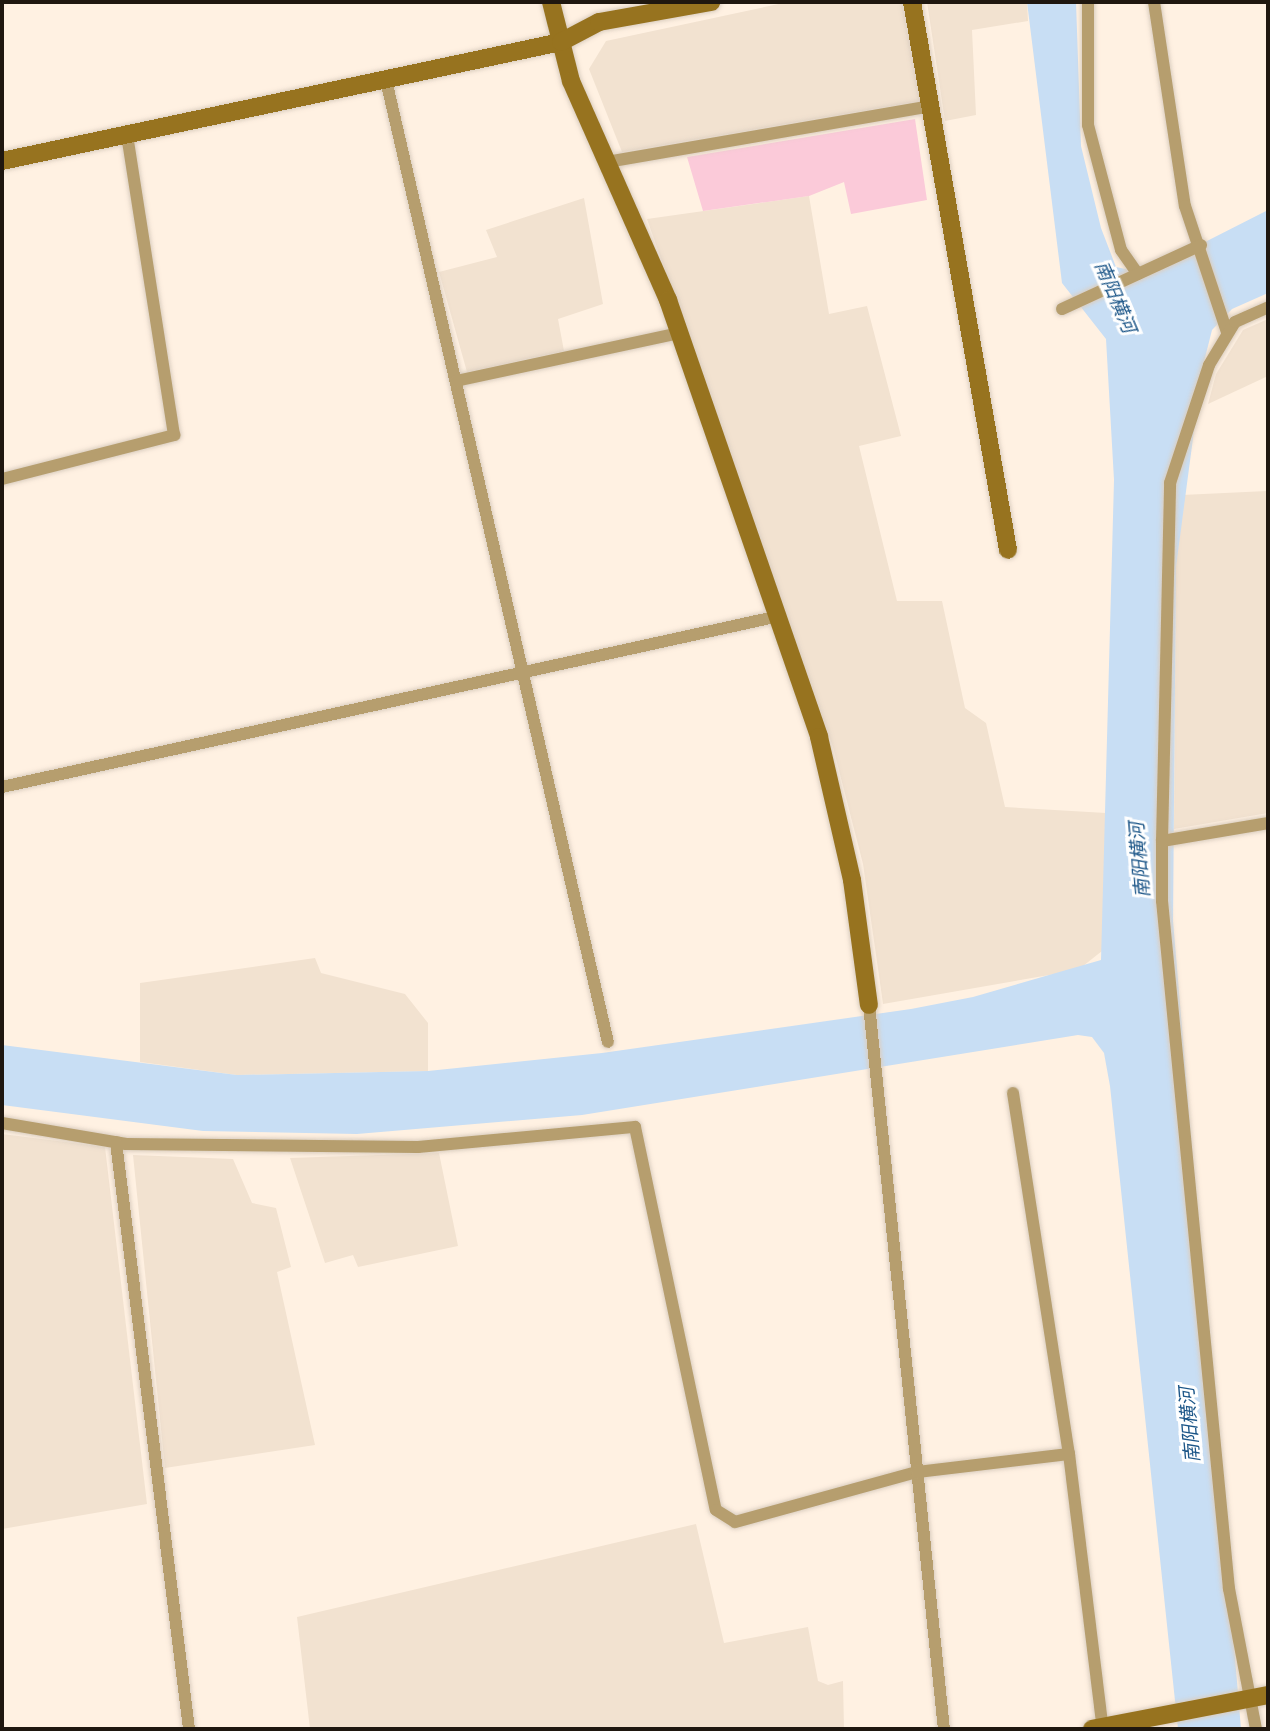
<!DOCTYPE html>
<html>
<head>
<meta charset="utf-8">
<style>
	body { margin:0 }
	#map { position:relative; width:1270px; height:1731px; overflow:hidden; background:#fff1e2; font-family:Rubik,"Noto Sans SC",sans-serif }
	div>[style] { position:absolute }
	.built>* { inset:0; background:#f2e2d0 }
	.water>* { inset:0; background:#c8def4 }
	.building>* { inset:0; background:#fbcad9 }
	.roads { filter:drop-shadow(0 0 2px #dbcec0) drop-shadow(0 0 2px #dbcec0) }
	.street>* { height:12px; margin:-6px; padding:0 6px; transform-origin:6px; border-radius:6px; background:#b69e6e }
	.secondary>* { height:18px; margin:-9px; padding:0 9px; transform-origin:9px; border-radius:9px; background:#97731f }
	span { translate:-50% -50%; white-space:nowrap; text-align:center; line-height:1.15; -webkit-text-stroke:6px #fff; paint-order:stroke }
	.water-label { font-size:19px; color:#1c5688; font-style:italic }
	.frame { position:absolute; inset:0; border:4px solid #1f170f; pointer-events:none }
</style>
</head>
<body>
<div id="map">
	<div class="built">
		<i style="clip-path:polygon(788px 2px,902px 2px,920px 101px,622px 152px,589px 69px,606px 41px)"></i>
		<i style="clip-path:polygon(927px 2px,1027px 2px,1028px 21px,972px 30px,976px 115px,945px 121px)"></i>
		<i style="clip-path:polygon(809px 196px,829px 314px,867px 306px,901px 436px,859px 446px,897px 601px,942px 601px,965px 708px,986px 723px,1005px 807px,1106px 813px,1102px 951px,1078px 970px,883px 1004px,863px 864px,833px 747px,647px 219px)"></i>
		<i style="clip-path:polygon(584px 198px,603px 304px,558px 319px,564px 351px,467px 372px,439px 272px,497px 257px,486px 230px)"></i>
		<i style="clip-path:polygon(1268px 319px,1268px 376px,1208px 404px,1216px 374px,1243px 330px)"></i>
		<i style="clip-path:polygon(1268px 470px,1268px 813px,1174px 829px,1176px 567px,1182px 495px,1267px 491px)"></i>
		<i style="clip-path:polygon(315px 958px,321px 973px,405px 994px,428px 1023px,428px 1071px,237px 1075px,140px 1062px,140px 983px)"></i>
		<i style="clip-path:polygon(2px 1134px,105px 1147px,147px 1504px,2px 1529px)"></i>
		<i style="clip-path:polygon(439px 1153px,458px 1246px,358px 1267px,353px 1255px,325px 1263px,290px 1158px)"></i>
		<i style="clip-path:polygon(133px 1155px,233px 1159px,252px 1203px,276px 1208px,291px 1267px,277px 1272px,315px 1445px,165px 1468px)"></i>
		<i style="clip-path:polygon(696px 1524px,724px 1643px,808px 1627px,818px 1681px,828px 1685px,843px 1681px,844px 1729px,310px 1729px,297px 1617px)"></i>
	</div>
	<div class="water">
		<i style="clip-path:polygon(1027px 2px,1076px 2px,1081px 146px,1101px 228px,1116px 267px,1144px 273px,1268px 210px,1268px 293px,1232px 309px,1212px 330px,1202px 370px,1176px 567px,1173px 921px,1241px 1729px,1178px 1729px,1110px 1086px,1104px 1053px,1092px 1037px,1078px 1035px,582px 1115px,357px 1134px,203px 1131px,2px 1105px,2px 1045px,237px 1075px,428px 1071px,602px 1053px,911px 1009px,973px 997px,1101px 960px,1114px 480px,1106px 339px,1062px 283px)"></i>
	</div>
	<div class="building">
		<i style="clip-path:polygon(915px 119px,927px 200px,851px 214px,844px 182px,809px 196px,703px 211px,687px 157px)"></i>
	</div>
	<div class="roads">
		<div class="street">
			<i style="left:1088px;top:2px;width:123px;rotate:90deg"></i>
			<i style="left:1088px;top:125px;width:129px;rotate:75.2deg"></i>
			<i style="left:1121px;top:250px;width:29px;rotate:55deg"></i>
			<i style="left:1154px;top:2px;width:206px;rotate:81.4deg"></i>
			<i style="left:1185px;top:206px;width:133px;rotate:71.6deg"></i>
			<i style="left:386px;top:80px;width:987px;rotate:77.01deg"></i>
			<i style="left:607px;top:162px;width:329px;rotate:-9.8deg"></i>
			<i style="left:1062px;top:309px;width:153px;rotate:-24.7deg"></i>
			<i style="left:456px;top:381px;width:229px;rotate:-12.1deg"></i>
			<i style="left:2px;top:479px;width:178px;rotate:-14.3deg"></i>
			<i style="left:174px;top:435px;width:303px;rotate:-98.9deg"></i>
			<i style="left:2px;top:787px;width:796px;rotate:-12.41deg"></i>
			<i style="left:1162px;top:841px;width:108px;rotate:-9.6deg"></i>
			<i style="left:869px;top:1005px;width:728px;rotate:84.09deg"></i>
			<i style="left:1013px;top:1093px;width:365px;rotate:81.2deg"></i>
			<i style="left:1069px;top:1454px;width:277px;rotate:83deg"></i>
			<i style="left:2px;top:1123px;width:126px;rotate:9.6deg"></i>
			<i style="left:126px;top:1144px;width:292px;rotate:0.6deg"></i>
			<i style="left:418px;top:1147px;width:218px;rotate:-5.3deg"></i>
			<i style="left:635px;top:1127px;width:391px;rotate:78.1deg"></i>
			<i style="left:716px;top:1510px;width:22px;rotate:32deg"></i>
			<i style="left:735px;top:1522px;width:189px;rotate:-15.4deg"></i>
			<i style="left:917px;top:1472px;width:153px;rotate:-6.8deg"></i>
			<i style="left:116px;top:1142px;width:592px;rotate:82.91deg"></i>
			<i style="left:1256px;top:1729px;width:143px;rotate:-100.9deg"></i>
			<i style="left:1229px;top:1589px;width:691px;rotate:-95.56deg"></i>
			<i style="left:1162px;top:901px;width:60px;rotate:-90deg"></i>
			<i style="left:1162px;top:841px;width:358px;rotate:-88.7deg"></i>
			<i style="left:1170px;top:483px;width:124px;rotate:-71.7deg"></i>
			<i style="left:1209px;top:365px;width:50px;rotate:-58.8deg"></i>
			<i style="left:1235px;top:322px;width:36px;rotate:-24deg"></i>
		</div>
		<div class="secondary">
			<i style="left:551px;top:2px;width:81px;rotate:75.8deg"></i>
			<i style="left:571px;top:81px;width:240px;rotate:66.1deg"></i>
			<i style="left:668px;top:300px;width:462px;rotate:70.9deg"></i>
			<i style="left:819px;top:737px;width:147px;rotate:77deg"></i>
			<i style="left:852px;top:880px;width:126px;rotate:82.3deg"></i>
			<i style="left:912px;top:2px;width:556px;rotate:80.06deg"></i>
			<i style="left:2px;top:161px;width:572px;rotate:-12.02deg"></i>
			<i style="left:561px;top:42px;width:43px;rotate:-27.8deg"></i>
			<i style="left:599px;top:22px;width:114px;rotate:-10.1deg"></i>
			<i style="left:1092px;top:1729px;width:179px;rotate:-10.9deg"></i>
		</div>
	</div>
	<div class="water-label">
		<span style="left:1115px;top:297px;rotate:67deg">南阳横河</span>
		<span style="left:1140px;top:860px;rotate:-95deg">南阳横河</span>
		<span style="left:1190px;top:1425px;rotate:-95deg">南阳横河</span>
	</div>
	<div class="frame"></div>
</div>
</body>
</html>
